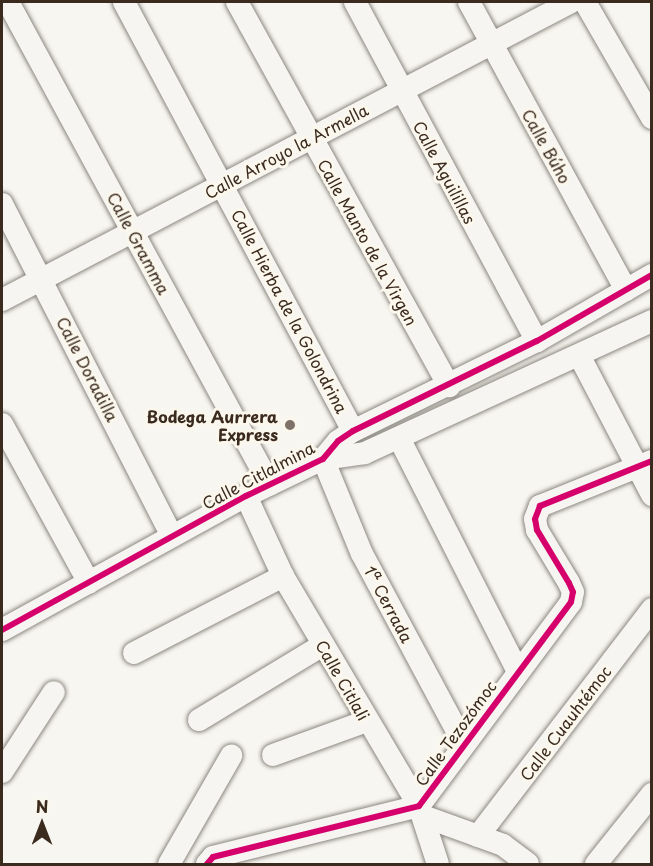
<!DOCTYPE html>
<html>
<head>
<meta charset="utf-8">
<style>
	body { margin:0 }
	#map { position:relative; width:653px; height:866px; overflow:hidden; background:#f8f6f0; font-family:"Playpen Sans",sans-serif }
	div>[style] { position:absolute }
	.roads { filter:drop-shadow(0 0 2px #8b8781) drop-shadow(0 0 2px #8b8781) }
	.minor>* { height:22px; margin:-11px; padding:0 11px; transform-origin:11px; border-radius:11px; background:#f6f5f1 }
	.cycleway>* { height:6px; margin:-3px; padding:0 3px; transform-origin:3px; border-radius:3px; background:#d6006c }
	.dots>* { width:16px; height:16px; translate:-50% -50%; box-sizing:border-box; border:3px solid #fbf7ec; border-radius:50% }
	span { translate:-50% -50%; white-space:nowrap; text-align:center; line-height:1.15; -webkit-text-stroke:6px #fbf7ec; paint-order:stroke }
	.street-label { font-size:16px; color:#3b2a1e }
	.poi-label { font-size:16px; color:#3b2a1e; font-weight:700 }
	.right { translate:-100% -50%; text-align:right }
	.frame { position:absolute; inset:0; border:3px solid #3b2a1e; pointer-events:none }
	.north { position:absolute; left:12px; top:794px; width:60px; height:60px; -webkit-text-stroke:4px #fbf7ec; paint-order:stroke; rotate:0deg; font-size:16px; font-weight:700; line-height:24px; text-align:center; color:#3b2a1e }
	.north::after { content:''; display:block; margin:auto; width:21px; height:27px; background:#3b2a1e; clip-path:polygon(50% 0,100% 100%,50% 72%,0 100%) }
</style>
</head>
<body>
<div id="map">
	<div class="roads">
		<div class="minor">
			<i style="left:8px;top:2px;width:549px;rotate:61.52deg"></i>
			<i style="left:124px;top:2px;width:486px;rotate:61.9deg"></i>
			<i style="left:237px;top:2px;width:439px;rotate:61.1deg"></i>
			<i style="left:355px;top:2px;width:385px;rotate:61.8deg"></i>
			<i style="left:469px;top:2px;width:328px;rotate:61.4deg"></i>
			<i style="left:585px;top:2px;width:134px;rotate:60deg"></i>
			<i style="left:2px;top:204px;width:373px;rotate:62.9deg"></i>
			<i style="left:2px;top:300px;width:642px;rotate:-27.64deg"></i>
			<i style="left:580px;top:357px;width:156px;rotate:62.4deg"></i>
			<i style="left:2px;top:424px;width:181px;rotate:61.3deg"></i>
			<i style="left:399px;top:438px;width:260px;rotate:63deg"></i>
			<i style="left:246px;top:496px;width:88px;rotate:65.2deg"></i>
			<i style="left:283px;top:576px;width:267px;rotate:59.4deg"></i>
			<i style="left:419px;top:806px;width:61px;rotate:71.9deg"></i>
			<i style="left:2px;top:630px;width:278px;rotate:-28.8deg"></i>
			<i style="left:246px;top:496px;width:85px;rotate:-25.7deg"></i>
			<i style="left:323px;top:459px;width:23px;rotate:-50deg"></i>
			<i style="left:338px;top:441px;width:18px;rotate:-34deg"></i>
			<i style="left:353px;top:431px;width:205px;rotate:-26.1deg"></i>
			<i style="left:537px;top:341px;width:133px;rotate:-29.9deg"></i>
			<i style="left:134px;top:653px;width:168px;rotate:-27.3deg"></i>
			<i style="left:199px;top:720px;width:145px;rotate:-31.2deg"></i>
			<i style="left:464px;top:744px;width:216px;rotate:-118.2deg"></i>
			<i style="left:362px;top:554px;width:103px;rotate:-112.3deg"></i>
			<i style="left:323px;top:459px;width:42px;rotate:-8.1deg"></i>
			<i style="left:365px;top:453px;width:316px;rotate:-24.7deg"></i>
			<i style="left:273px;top:755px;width:100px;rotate:-19.9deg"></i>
			<i style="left:2px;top:772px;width:95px;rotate:-57deg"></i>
			<i style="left:423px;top:816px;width:85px;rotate:19.9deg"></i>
			<i style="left:503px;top:845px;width:31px;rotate:37deg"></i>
			<i style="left:478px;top:836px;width:286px;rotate:-52.5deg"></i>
			<i style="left:169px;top:864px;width:125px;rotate:-60.1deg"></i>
			<i style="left:207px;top:864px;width:9px;rotate:-49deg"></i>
			<i style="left:213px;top:857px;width:212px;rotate:-13.9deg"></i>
			<i style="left:419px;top:806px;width:254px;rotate:-53.3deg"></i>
			<i style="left:571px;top:602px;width:10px;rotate:-79deg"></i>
			<i style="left:573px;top:592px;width:10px;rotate:-114deg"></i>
			<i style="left:569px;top:583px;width:62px;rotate:-121.1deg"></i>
			<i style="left:537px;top:530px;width:11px;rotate:-100deg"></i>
			<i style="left:535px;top:519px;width:14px;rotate:-69deg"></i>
			<i style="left:540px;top:506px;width:121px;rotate:-21.9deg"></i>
			<i style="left:596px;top:864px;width:90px;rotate:-51.3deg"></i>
		</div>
	</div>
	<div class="cycleway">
		<i style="left:2px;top:630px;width:278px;rotate:-28.8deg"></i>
		<i style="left:246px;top:496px;width:85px;rotate:-25.7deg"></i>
		<i style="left:323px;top:459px;width:23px;rotate:-50deg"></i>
		<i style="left:338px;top:441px;width:18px;rotate:-34deg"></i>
		<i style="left:353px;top:431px;width:205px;rotate:-26.1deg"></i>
		<i style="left:537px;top:341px;width:133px;rotate:-29.9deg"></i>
		<i style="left:207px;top:864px;width:9px;rotate:-49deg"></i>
		<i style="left:213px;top:857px;width:212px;rotate:-13.9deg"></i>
		<i style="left:419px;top:806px;width:254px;rotate:-53.3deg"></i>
		<i style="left:571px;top:602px;width:10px;rotate:-79deg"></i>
		<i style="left:573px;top:592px;width:10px;rotate:-114deg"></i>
		<i style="left:569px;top:583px;width:62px;rotate:-121.1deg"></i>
		<i style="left:537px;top:530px;width:11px;rotate:-100deg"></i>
		<i style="left:535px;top:519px;width:14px;rotate:-69deg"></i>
		<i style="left:540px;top:506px;width:121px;rotate:-21.9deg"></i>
	</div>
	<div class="dots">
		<i style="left:290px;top:425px;background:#7d7168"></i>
	</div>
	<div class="street-label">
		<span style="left:547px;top:146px;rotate:61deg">Calle Búho</span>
		<span style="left:286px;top:151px;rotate:-28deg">Calle Arroyo la Armella</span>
		<span style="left:445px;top:172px;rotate:62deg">Calle Aguilillas</span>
		<span style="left:368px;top:242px;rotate:61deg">Calle Manto de la Virgen</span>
		<span style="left:139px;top:243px;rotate:62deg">Calle Gramma</span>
		<span style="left:290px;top:311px;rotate:62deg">Calle Hierba de la Golondrina</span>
		<span style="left:88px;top:369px;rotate:63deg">Calle Doradilla</span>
		<span style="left:258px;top:475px;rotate:-28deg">Calle Citlalmina</span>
		<span style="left:389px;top:604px;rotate:62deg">1ª Cerrada</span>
		<span style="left:343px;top:680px;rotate:60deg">Calle Citlali</span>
		<span style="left:565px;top:723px;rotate:-53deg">Calle Cuauhtémoc</span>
		<span style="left:455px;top:733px;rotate:-54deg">Calle Tezozómoc</span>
	</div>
	<div class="poi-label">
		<span class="right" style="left:278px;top:425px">Bodega Aurrera<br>Express</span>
	</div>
	<div class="frame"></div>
	<div class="north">N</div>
</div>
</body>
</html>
